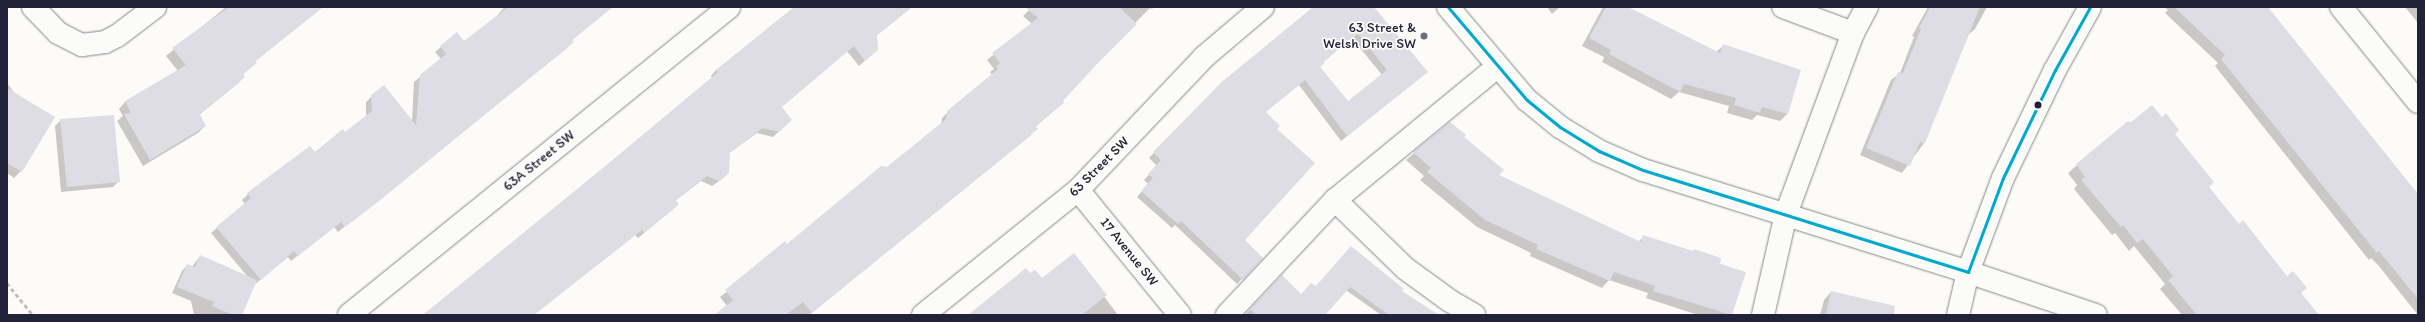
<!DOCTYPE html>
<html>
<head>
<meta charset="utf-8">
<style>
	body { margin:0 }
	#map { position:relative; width:2425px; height:322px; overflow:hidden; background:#fcfbf8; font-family:Itim,sans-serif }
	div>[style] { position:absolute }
	.shadow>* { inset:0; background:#0003 }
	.building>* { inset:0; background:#dedce5 }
	.path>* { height:2.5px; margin-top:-1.25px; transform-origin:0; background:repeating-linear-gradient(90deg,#bfbfc0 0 4px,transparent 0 7px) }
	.roads { filter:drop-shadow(0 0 1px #88888c) drop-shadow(0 0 1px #88888c) }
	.minor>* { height:22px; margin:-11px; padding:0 11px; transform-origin:11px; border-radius:11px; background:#fbfbf9 }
	.bus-1>* { height:3px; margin:-1.5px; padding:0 1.5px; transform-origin:1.5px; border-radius:1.5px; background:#00a9ce }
	.dots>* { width:11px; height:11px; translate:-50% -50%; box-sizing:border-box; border:2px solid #fdfcf7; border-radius:50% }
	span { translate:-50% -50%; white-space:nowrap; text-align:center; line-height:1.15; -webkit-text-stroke:3.5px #fdfcf7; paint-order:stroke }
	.poi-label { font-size:14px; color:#22223b }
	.right { translate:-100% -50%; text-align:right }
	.street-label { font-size:14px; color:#22223b }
	.frame { position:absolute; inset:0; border:8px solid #22223b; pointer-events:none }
</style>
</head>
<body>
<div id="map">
	<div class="shadow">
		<i style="clip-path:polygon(226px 7px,323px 7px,254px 62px,255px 63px,242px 75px,244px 77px,237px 84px,199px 115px,205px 126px,198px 133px,143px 166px,117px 121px,123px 116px,119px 109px,125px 102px,178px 71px,166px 56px)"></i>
		<i style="clip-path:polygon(505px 7px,612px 7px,571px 41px,567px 48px,338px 232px,334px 227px,291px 261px,288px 257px,254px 285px,241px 315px,194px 315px,191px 301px,172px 293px,182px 271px,187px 265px,192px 267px,200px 256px,248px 277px,211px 233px,245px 204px,242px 200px,248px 194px,345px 133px,366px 116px,366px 102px,372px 96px,412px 121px,414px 82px,441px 59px,435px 52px,441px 47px,464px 43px,499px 15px,498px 14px)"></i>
		<i style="clip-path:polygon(796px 7px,912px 7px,876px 36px,877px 50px,859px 66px,847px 51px,781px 107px,785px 126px,773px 137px,757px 133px,729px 153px,728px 173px,722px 179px,712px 186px,701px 181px,675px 201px,678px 204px,672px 210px,638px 238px,635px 235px,533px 315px,423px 315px,616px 159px,712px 78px,711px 76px,716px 70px)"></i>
		<i style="clip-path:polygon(1032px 7px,1154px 7px,1152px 9px,1150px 8px,1116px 42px,1062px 101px,1063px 103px,1035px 127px,1031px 135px,809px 315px,734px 315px,720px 297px,941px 125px,942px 118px,948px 112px,992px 75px,990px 72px,994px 69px,987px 60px,1032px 24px,1023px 16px)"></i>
		<i style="clip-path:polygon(evenodd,1315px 7px,1373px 7px,1421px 77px,1341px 141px,1299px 85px,1265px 112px,1276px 129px,1234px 243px,1257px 263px,1237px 284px,1175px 225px,1172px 228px,1137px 197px,1148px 184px,1144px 180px,1157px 166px,1149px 158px,1222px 82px,1315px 7px,1352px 38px,1382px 75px,1348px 102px,1320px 67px,1323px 62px,1352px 38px)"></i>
		<i style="clip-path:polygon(1547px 7px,1560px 7px,1552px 14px)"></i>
		<i style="clip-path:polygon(1603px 7px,1627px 7px,1716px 52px,1723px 46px,1800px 71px,1787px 114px,1780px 121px,1757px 115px,1752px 120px,1727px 113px,1729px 106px,1679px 92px,1671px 99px,1602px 62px,1604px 57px,1582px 46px)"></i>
		<i style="clip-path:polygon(1928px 7px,1987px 7px,1975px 29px,1967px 36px,1924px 143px,1902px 173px,1860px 155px,1891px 80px,1900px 73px,1914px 37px,1912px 36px)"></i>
		<i style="clip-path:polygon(2164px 7px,2266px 7px,2418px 197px,2418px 315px,2378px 265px,2371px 258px,2369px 260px,2215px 66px,2218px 63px,2165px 13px,2168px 10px)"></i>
		<i style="clip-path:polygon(2405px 7px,2418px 7px,2418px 23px)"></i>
		<i style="clip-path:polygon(7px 83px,15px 94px,21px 171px,14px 178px,7px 173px)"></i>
		<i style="clip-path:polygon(61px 120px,119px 181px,113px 187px,61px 192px,55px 126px)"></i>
		<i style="clip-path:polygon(2128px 122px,2174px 134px,2208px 187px,2238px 226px,2318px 315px,2182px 315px,2160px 289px,2165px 284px,2134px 246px,2129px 251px,2115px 233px,2112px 235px,2074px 189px,2077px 185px,2068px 173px)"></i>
		<i style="clip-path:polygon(1450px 123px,1497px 176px,1638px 242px,1644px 236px,1745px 273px,1731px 315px,1698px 315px,1646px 298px,1648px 293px,1609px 280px,1602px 288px,1530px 256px,1531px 253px,1477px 227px,1420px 180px,1424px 176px,1406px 160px)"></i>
		<i style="clip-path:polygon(1073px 255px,1118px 315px,972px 315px,1030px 275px,1042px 280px)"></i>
		<i style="clip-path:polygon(1326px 276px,1401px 291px,1432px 315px,1381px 315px)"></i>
		<i style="clip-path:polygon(1272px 286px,1320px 315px,1245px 315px)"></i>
		<i style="clip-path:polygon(1831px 292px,1872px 315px,1820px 315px,1824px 300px)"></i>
	</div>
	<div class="building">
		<i style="clip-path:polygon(229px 7px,323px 7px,255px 61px,257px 63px,243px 74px,245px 77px,200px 114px,206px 126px,150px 160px,124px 114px,131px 113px,125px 101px,186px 65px,172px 48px)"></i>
		<i style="clip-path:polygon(508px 7px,613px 7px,572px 40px,574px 42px,374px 205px,345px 227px,341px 222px,298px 256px,294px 251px,261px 280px,216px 227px,251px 198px,247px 193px,268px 177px,310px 146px,315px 152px,343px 129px,345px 132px,372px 111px,371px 95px,384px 85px,416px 125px,420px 75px,446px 54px,440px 46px,457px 32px,464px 41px)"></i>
		<i style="clip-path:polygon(794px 7px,912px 7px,877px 35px,878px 50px,865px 61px,854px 46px,782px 107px,792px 120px,779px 132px,763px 128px,730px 152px,729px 173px,719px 181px,707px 176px,676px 200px,679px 204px,644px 233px,642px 230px,534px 315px,423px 315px,615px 158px,718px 72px,716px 70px)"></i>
		<i style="clip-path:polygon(1025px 7px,1119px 7px,1137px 24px,1097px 64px,1063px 101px,1064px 103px,1035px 126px,1038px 129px,812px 313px,803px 302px,786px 315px,714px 315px,733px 300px,725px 290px,785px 241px,787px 244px,881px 166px,887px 167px,946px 119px,947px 111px,998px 69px,996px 66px,1000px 63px,992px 53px,1038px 18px)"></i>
		<i style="clip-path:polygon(evenodd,1313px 7px,1374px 7px,1428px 72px,1347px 136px,1305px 80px,1266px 112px,1280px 126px,1277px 129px,1315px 163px,1245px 240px,1263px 258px,1243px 280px,1181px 221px,1178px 224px,1141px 191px,1153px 178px,1148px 174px,1161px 160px,1153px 152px,1221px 83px,1313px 7px,1358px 34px,1387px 70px,1348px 101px,1320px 67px,1325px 63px,1323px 62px,1358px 34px)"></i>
		<i style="clip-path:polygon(1606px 7px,1628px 7px,1720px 53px,1723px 44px,1801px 70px,1788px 114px,1762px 107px,1760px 113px,1734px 105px,1736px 98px,1684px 84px,1680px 92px,1609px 54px,1611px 50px,1589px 38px)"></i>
		<i style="clip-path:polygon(1930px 7px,1980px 7px,1925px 143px,1920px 142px,1910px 166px,1866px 148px,1898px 72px,1903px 73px,1921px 29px,1919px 28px)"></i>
		<i style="clip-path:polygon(2174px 7px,2268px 7px,2418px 194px,2418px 299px,2379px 251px,2377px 253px,2273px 124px,2221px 59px,2225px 55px)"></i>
		<i style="clip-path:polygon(7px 88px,55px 117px,22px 172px,7px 163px)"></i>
		<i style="clip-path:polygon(2152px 105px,2162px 117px,2166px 113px,2179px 130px,2175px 134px,2214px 182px,2209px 187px,2239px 224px,2243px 220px,2287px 276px,2293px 271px,2307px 288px,2301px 293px,2319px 315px,2197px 315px,2168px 280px,2173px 276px,2143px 239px,2137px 243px,2123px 225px,2121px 227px,2081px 180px,2085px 177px,2076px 164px,2128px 121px,2130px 123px)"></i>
		<i style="clip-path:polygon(114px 115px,120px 182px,67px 187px,60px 119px)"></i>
		<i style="clip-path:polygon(1450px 122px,1466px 135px,1464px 137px,1504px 170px,1499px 175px,1641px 242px,1643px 235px,1693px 251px,1694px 249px,1721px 258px,1720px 264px,1746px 272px,1732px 315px,1653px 291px,1655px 286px,1614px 272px,1610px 281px,1536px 249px,1538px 245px,1485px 220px,1427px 172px,1431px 168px,1413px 152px)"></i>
		<i style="clip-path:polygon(1351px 246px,1404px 289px,1402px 291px,1439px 315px,1389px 315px,1350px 287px,1325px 315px,1256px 315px,1250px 309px,1282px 275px,1301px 294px,1311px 283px,1316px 286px)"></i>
		<i style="clip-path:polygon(1074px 253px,1107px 295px,1082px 315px,968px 315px,1026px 268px,1030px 273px,1035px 270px,1042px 278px)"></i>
		<i style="clip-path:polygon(200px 255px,257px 280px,242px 315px,233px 315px,212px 306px,214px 302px,177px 287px,187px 264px,195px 267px)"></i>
		<i style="clip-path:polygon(1831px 291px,1895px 306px,1894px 315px,1826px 315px)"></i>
	</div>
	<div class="path">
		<i style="left:7px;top:283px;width:41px;rotate:50.9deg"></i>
	</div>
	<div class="roads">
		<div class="minor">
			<i style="left:33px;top:7px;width:36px;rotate:46deg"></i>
			<i style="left:58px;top:33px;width:27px;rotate:27deg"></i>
			<i style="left:82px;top:45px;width:23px;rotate:-7deg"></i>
			<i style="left:105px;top:42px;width:13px;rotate:-27deg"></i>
			<i style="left:117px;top:36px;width:48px;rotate:-37.3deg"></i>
			<i style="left:1448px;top:7px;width:122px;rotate:49.7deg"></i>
			<i style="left:1527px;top:100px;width:43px;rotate:39.3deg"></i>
			<i style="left:1560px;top:127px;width:46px;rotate:31.6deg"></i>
			<i style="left:1599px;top:151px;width:48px;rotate:23.4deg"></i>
			<i style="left:1643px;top:170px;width:341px;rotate:17.4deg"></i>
			<i style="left:1968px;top:272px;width:135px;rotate:18.6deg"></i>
			<i style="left:1783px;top:7px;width:75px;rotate:20.4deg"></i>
			<i style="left:2341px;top:7px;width:122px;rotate:51deg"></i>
			<i style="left:1078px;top:190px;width:161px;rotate:50.8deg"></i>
			<i style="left:1335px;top:200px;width:99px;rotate:44.2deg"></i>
			<i style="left:1406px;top:269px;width:54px;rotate:36deg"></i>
			<i style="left:1450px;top:301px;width:28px;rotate:30deg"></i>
			<i style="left:349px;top:315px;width:489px;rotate:-39deg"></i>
			<i style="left:923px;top:315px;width:199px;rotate:-38.9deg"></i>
			<i style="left:1078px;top:190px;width:183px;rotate:-46.5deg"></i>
			<i style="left:1204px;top:57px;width:77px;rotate:-40.3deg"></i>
			<i style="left:1227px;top:315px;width:158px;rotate:-46.8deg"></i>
			<i style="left:1335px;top:200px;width:210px;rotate:-39.4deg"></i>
			<i style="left:1763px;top:315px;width:104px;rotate:-77.2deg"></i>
			<i style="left:1786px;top:214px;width:193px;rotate:-69.7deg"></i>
			<i style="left:1853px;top:33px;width:30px;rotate:-62deg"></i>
			<i style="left:1958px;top:315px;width:44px;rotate:-76.9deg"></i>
			<i style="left:1968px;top:272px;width:100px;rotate:-69.6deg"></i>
			<i style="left:2003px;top:178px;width:120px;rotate:-64.3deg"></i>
			<i style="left:2055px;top:70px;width:72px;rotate:-60.9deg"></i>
		</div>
	</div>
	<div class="bus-1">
		<i style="left:1448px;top:7px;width:122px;rotate:49.7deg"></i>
		<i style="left:1527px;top:100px;width:43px;rotate:39.3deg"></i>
		<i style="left:1560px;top:127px;width:46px;rotate:31.6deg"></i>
		<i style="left:1599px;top:151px;width:48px;rotate:23.4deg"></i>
		<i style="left:1643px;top:170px;width:341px;rotate:17.4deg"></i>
		<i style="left:1968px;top:272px;width:100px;rotate:-69.6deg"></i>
		<i style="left:2003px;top:178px;width:120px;rotate:-64.3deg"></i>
		<i style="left:2055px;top:70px;width:72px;rotate:-60.9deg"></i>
	</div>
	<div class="dots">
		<i style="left:1424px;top:36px;background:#6e6e7d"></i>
		<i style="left:2038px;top:105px;background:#22223b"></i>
	</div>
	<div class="poi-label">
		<span class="right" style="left:1416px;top:36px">63 Street &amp;<br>Welsh Drive SW</span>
	</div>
	<div class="street-label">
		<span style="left:539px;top:161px;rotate:-39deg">63A Street SW</span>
		<span style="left:1099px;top:167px;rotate:-45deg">63 Street SW</span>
		<span style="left:1129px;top:252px;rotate:51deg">17 Avenue SW</span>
	</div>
	<div class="frame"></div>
</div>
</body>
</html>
